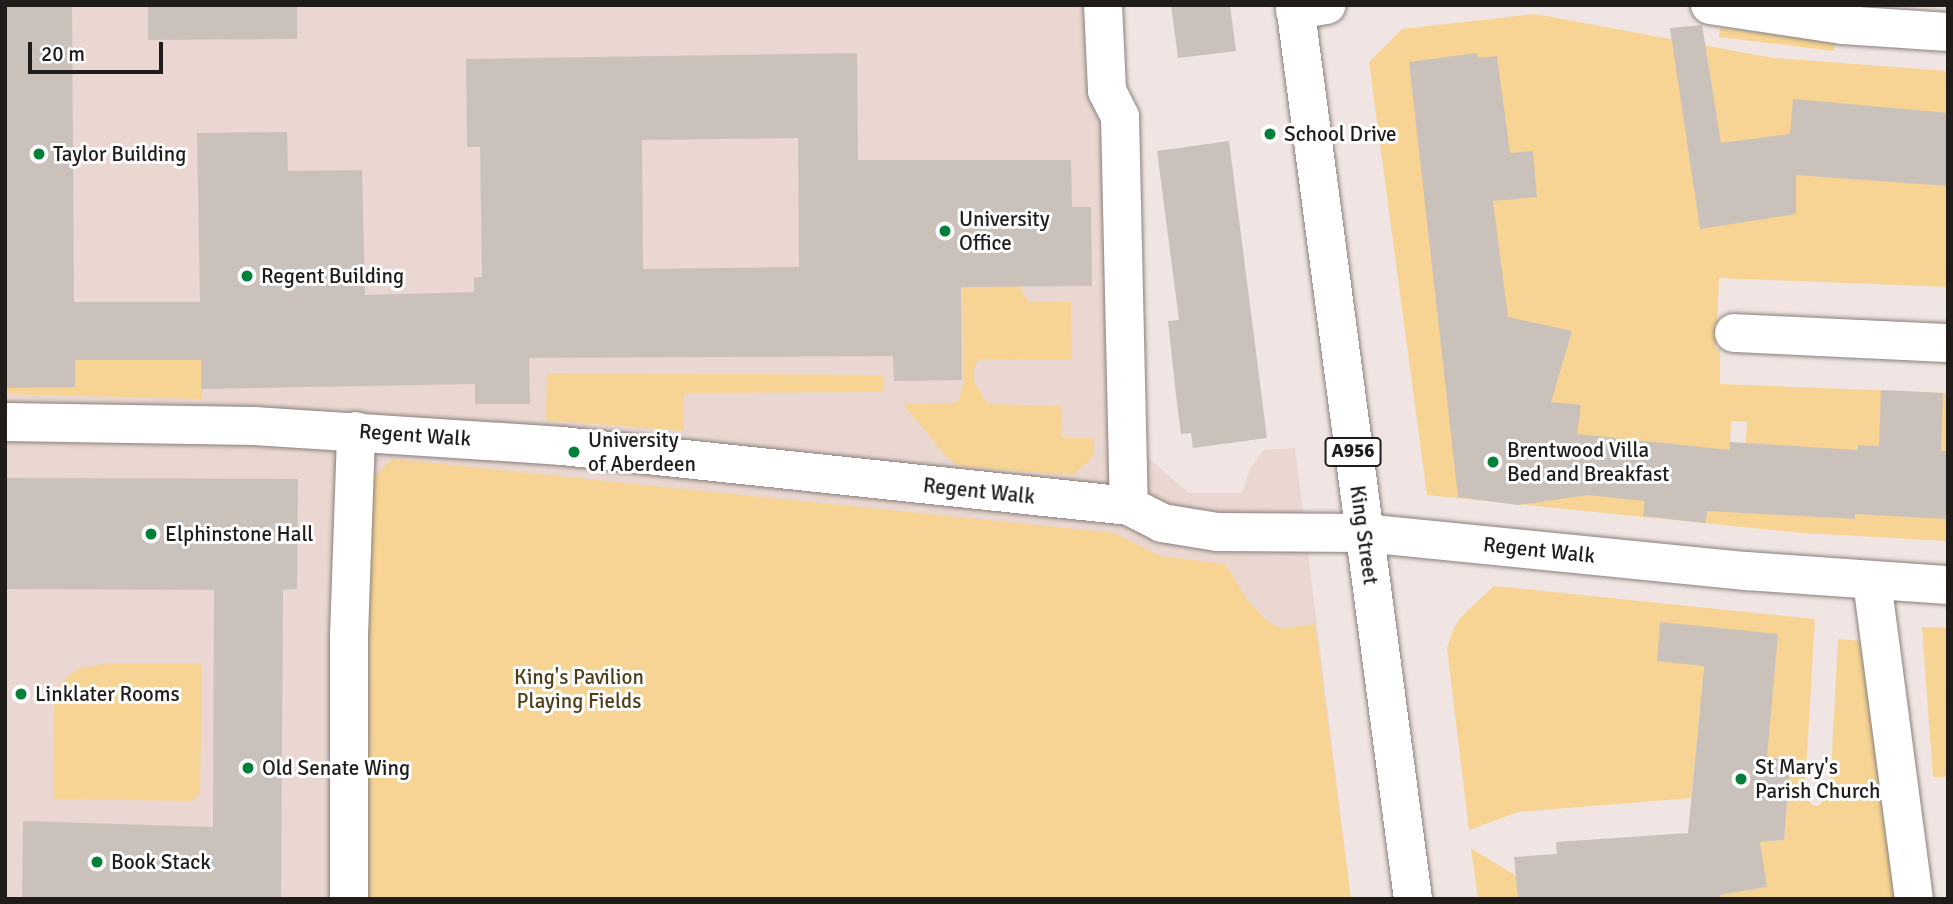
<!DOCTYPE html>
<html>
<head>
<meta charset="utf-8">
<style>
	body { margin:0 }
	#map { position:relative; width:1953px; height:904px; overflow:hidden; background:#f0e5e2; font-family:Signika,sans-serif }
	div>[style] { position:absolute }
	.built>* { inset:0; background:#ead7d1 }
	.green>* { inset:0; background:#f7d493 }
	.building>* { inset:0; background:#cac1bb }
	.roads { filter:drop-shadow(0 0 2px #89807d) drop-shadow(0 0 2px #89807d) }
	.minor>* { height:38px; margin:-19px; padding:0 19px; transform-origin:19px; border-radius:19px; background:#fff }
	.major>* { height:38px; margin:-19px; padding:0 19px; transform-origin:19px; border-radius:19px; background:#fff }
	.dots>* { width:19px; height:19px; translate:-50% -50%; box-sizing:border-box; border:4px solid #fff; border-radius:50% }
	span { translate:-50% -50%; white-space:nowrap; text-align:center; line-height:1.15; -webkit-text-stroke:6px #fff; paint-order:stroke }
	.shield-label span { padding:2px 5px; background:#fff; border:2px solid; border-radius:5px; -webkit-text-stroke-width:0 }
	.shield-label { font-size:19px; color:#1f1c1a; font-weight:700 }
	.poi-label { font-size:21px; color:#1f1c1a }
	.left { translate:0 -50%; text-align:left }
	.street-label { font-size:21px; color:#1f1c1a }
	.park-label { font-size:21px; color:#503e19 }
	.frame { position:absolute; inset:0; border:7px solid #1f1c1a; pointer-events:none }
	.scale { position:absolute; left:28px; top:42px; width:135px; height:32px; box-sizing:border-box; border:4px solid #1f1c1a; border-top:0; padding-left:9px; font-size:21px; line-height:24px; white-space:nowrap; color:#1f1c1a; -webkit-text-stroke:5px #fff; paint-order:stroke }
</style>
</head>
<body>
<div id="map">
	<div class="built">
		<i style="clip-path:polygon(5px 5px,1115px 5px,1144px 454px,1189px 493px,1242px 493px,1250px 469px,1263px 450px,1295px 448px,1351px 899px,5px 899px)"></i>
	</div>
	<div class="green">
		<i style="clip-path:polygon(evenodd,1535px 14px,1773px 58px,1948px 71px,1948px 287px,1719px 278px,1716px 349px,1720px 350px,1720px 384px,1948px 393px,1948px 541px,1803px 533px,1427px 495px,1369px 62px,1402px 29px,1535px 14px,1731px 421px,1747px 422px,1745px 447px,1730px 446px,1731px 421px)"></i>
		<i style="clip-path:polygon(1720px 28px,1835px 41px,1834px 51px,1719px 37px)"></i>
		<i style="clip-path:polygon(1022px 259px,1022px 292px,1028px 301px,1071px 302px,1072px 360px,979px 359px,974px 368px,974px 381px,987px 404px,1062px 406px,1061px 438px,1094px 438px,1094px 452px,1090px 460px,1073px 475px,959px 466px,945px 455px,902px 403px,951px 404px,959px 400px,963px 384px,962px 269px)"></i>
		<i style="clip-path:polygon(75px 360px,201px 360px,202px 399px,5px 394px,5px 388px,75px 387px)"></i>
		<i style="clip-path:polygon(547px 373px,883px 375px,884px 392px,684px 393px,684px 431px,546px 420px)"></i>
		<i style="clip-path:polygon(392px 459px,1114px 533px,1160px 556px,1225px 564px,1249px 602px,1265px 619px,1281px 629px,1315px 624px,1351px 899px,367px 899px,370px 481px)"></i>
		<i style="clip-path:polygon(1494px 586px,1815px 619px,1805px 786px,1807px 798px,1812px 805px,1819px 806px,1825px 798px,1831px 772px,1838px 639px,1860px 641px,1896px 899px,1720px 899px,1720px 895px,1766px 887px,1760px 842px,1784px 840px,1791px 760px,1767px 757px,1704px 666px,1691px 798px,1518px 812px,1469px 830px,1447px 648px,1453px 630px,1460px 618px)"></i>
		<i style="clip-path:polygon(1922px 627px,1948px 628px,1948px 777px,1933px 777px)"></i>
		<i style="clip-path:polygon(110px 663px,202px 663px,200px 794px,191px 801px,53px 799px,54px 702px,59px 684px,77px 669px)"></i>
		<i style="clip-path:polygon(1471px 848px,1516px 876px,1518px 899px,1478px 899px)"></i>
	</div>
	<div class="building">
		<i style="clip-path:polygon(evenodd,5px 5px,72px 5px,74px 302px,200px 302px,197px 133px,287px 132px,288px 171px,362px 170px,365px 295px,474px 292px,474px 277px,482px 277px,480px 147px,467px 147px,466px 59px,857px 53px,858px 160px,1071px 160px,1072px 207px,1091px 207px,1092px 286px,961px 287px,962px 380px,894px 381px,893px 356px,529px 358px,530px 404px,475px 404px,475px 384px,201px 389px,201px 360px,75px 360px,75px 387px,5px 388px,5px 5px,798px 138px,799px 267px,643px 269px,642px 140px,798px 138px)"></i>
		<i style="clip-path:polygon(148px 5px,297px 5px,297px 39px,148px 40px)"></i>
		<i style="clip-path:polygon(1171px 5px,1230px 5px,1236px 51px,1178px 58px)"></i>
		<i style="clip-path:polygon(1702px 25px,1721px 143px,1790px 134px,1793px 99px,1948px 113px,1948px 186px,1796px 175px,1796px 214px,1700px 229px,1670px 28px)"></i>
		<i style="clip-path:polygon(1477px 53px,1478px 58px,1497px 56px,1510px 153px,1533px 151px,1537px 197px,1493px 201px,1508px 317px,1572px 331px,1551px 402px,1581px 405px,1577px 434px,1730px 450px,1730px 442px,1858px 450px,1858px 445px,1879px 446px,1881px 390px,1943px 393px,1941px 451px,1948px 451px,1948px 519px,1855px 514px,1855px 519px,1707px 511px,1706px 523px,1643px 516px,1645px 501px,1588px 495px,1518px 505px,1458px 497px,1409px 62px)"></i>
		<i style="clip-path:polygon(1229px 141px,1267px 438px,1193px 448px,1191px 433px,1181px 434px,1176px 395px,1168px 321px,1179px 320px,1157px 151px)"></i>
		<i style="clip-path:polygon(5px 478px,298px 479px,297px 589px,283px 590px,281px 899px,22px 899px,23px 821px,213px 827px,214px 590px,5px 589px)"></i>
		<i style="clip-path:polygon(1660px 622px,1778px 634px,1767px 757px,1791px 760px,1784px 840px,1760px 842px,1767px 887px,1720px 895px,1720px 899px,1518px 899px,1514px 857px,1557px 854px,1556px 842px,1688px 833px,1704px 666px,1657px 661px)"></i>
	</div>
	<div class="roads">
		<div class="minor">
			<i style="left:1103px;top:5px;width:86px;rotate:87.3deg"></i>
			<i style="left:1107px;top:91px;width:29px;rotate:63deg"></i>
			<i style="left:1120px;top:117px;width:389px;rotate:88.7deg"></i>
			<i style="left:1710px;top:5px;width:134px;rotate:8.6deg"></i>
			<i style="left:1843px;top:25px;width:105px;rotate:3.8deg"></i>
			<i style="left:1295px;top:10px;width:32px;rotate:-9deg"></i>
			<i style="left:1734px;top:333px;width:214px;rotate:2.7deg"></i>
			<i style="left:5px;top:422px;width:249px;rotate:0.9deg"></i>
			<i style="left:254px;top:426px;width:309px;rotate:3.7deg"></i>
			<i style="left:562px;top:446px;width:570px;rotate:6.04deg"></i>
			<i style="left:1129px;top:506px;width:37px;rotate:27deg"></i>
			<i style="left:1162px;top:523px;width:56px;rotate:9.3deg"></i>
			<i style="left:1217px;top:532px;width:147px;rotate:0.4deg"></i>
			<i style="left:1364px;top:533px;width:385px;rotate:5.7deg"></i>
			<i style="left:1747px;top:571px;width:201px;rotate:4deg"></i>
			<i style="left:1872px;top:581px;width:321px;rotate:82.5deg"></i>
			<i style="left:349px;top:899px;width:263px;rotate:-90deg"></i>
			<i style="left:349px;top:636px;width:205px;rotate:-88deg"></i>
		</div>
		<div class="major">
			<i style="left:1295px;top:5px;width:902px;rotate:82.48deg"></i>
		</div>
	</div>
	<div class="dots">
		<i style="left:1270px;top:134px;background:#008039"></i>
		<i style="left:39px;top:154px;background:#008039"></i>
		<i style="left:945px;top:231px;background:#008039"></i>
		<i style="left:247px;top:276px;background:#008039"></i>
		<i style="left:574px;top:452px;background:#008039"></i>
		<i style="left:1493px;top:462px;background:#008039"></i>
		<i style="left:151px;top:534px;background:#008039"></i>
		<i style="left:21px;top:694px;background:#008039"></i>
		<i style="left:248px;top:768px;background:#008039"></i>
		<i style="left:1741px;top:779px;background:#008039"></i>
		<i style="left:97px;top:862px;background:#008039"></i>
	</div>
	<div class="shield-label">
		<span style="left:1353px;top:452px">A956</span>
	</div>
	<div class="poi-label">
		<span class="left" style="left:1284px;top:134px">School Drive</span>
		<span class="left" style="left:53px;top:154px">Taylor Building</span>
		<span class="left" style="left:959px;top:231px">University<br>Office</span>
		<span class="left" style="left:261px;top:276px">Regent Building</span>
		<span class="left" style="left:588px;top:452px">University<br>of Aberdeen</span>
		<span class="left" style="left:1507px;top:462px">Brentwood Villa<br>Bed and Breakfast</span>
		<span class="left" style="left:165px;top:534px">Elphinstone Hall</span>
		<span class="left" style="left:35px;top:694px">Linklater Rooms</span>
		<span class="left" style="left:1755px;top:779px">St Mary's<br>Parish Church</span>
		<span class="left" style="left:262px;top:768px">Old Senate Wing</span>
		<span class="left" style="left:111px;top:862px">Book Stack</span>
	</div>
	<div class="street-label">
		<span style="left:415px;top:435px;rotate:4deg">Regent Walk</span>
		<span style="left:979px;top:491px;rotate:6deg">Regent Walk</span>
		<span style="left:1364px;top:535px;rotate:82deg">King Street</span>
		<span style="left:1539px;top:550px;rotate:6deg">Regent Walk</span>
	</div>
	<div class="park-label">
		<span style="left:579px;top:689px">King's Pavilion<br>Playing Fields</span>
	</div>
	<div class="frame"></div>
	<div class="scale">20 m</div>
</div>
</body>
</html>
